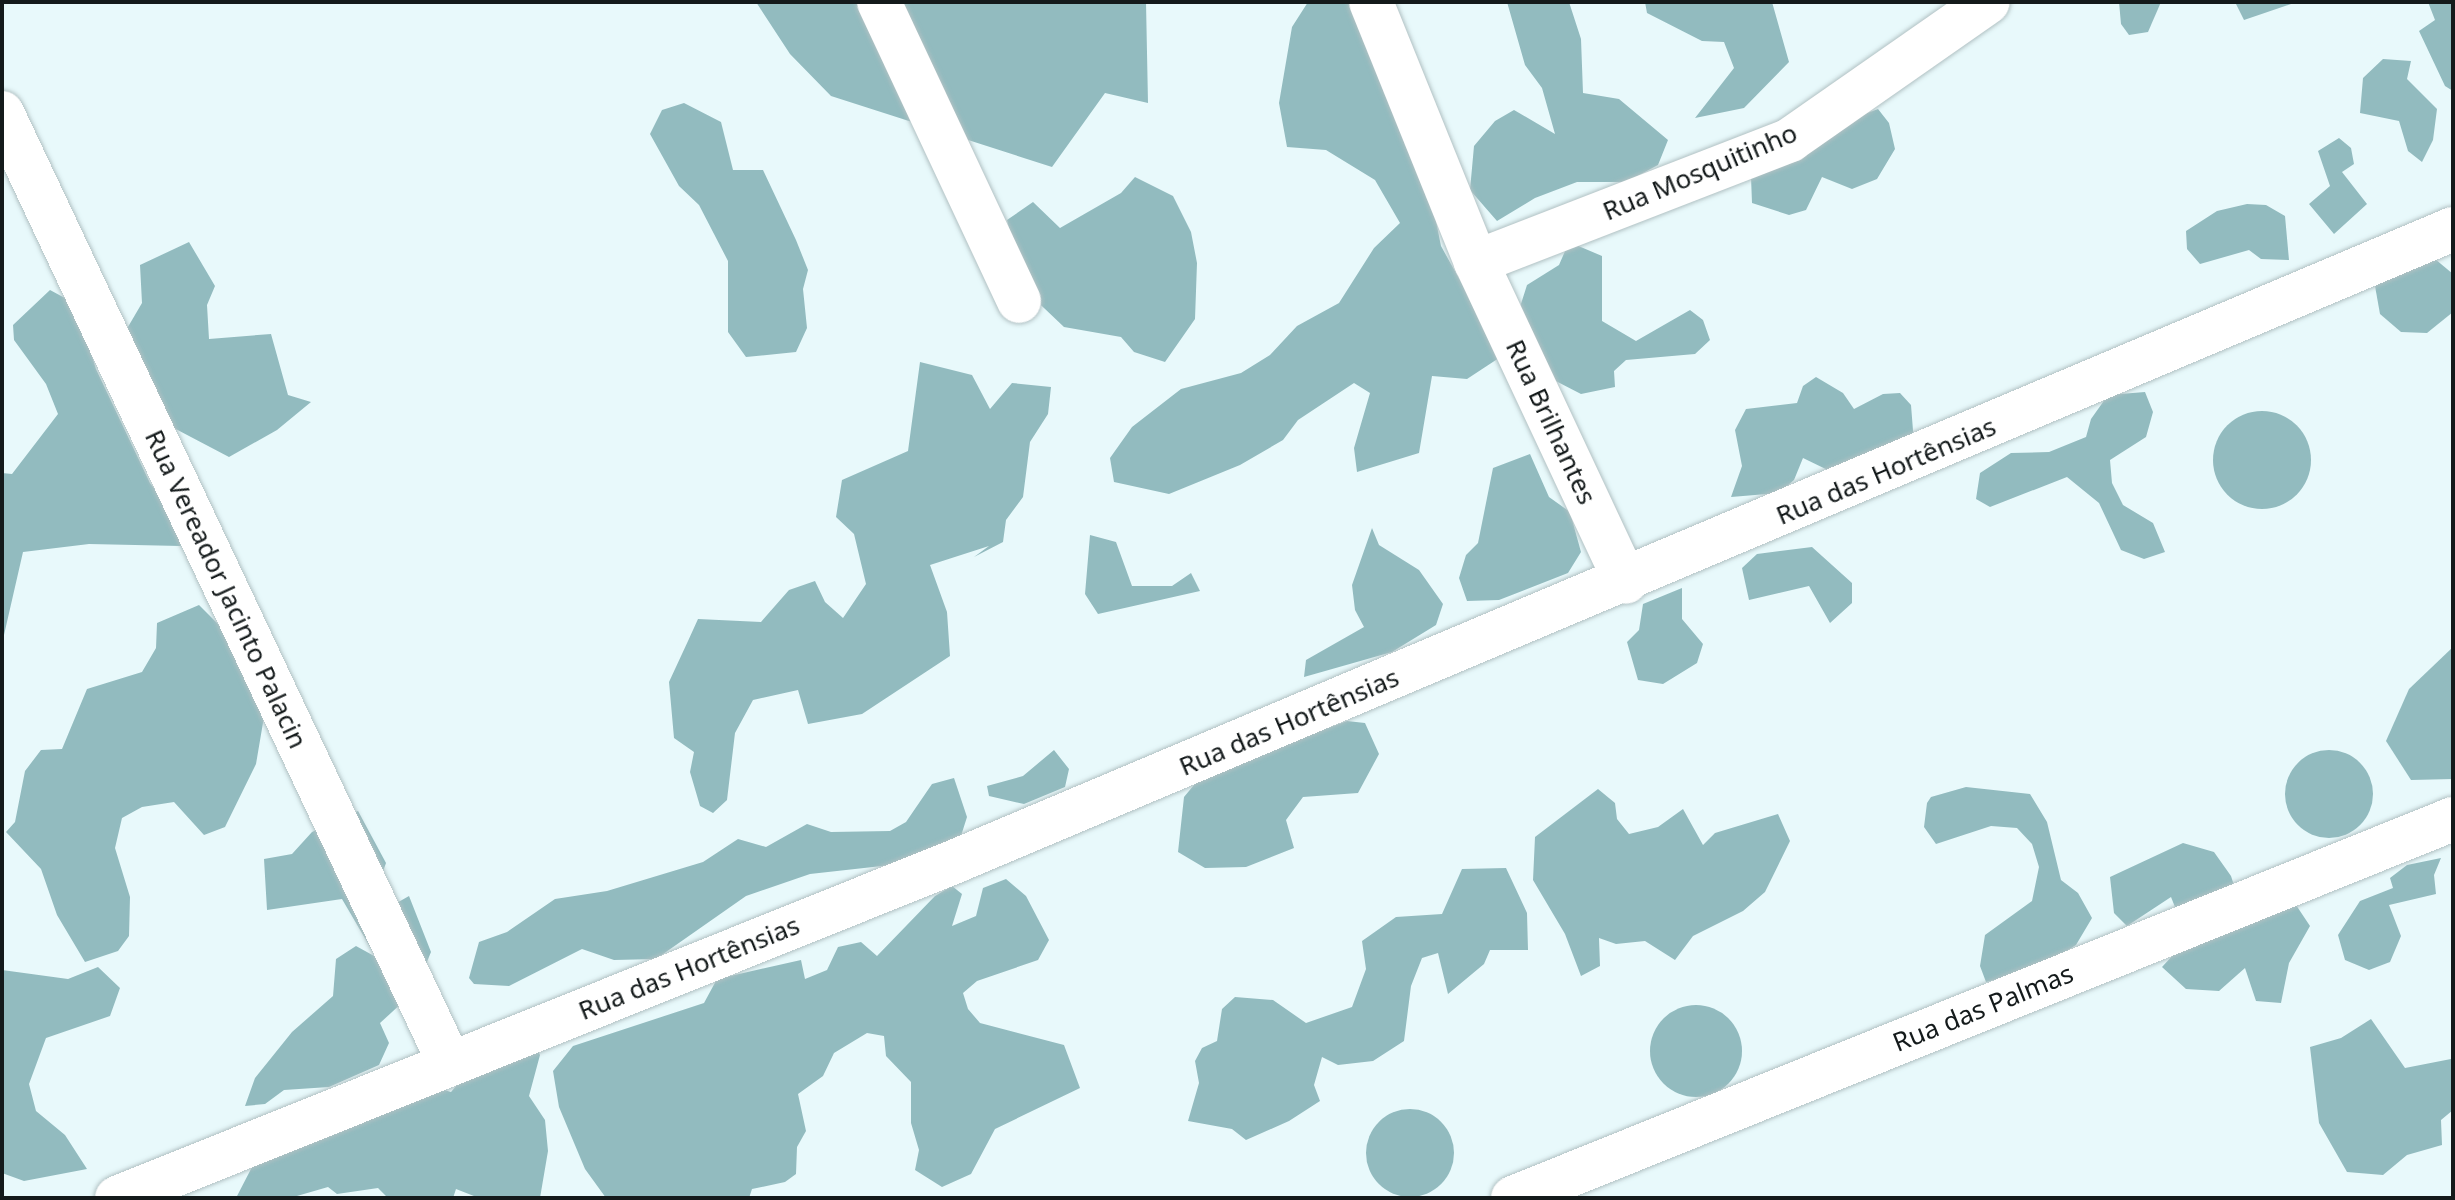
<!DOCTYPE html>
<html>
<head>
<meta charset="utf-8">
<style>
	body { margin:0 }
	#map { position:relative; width:2455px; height:1200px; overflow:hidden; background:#e8f9fb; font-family:"Noto Sans",sans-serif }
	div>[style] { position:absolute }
	.forest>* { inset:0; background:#92bbbf }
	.round { border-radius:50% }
	.roads { filter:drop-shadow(0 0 2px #b1c1c3) drop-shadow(0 0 2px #b1c1c3) }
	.minor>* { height:44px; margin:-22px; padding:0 22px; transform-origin:22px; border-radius:22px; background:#fff }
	span { translate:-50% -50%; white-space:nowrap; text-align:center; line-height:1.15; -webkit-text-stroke:7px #fff; paint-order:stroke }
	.street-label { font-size:26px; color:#141a1b }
	.frame { position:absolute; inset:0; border:4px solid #141a1b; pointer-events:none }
</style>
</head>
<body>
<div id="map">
	<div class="forest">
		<i style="clip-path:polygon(756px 2px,1146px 2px,1148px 103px,1105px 93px,1052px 167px,831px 96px,790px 54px)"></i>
		<i style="clip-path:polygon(1308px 2px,1356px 2px,1432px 201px,1441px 246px,1502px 356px,1467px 379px,1432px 376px,1419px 453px,1357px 472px,1354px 448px,1370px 393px,1354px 383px,1298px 420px,1283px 440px,1240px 465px,1169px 494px,1114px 482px,1110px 458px,1132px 427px,1181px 389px,1241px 373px,1270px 355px,1297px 326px,1339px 303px,1374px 248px,1400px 223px,1375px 180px,1326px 150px,1287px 147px,1279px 103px,1292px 27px)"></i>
		<i style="clip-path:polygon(1507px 2px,1569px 2px,1581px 39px,1583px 93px,1619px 99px,1668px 140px,1658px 165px,1626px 182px,1577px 182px,1535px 198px,1497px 221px,1470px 190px,1474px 146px,1495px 121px,1514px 110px,1555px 134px,1542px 88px,1525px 65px)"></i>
		<i style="clip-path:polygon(1645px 2px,1772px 2px,1789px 62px,1744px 108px,1695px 118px,1734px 68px,1724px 42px,1702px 41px,1647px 13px)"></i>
		<i style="clip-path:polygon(2119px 2px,2161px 2px,2148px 32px,2129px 35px,2121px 24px)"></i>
		<i style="clip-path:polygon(2235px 2px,2297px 2px,2244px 20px)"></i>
		<i style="clip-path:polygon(2428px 2px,2453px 2px,2453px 91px,2445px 86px,2419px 31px,2435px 20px)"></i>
		<i style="clip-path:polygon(2383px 59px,2411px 61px,2407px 79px,2437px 109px,2433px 140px,2422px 162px,2408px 151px,2399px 121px,2360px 113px,2363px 78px)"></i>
		<i style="clip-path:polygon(684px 103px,721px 122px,733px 170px,763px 170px,796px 240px,808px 270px,803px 289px,807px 328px,796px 352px,746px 357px,728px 332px,728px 261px,699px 205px,679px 186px,650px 134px,662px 110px)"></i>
		<i style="clip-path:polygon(1878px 109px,1889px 123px,1895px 149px,1877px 179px,1852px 189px,1822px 177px,1806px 210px,1789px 215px,1752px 203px,1751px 177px,1827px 128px)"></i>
		<i style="clip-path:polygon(2339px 138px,2351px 148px,2354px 164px,2342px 172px,2367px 204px,2334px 234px,2309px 204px,2330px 186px,2318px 151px)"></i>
		<i style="clip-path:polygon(1135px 177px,1173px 196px,1191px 232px,1197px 263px,1195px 319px,1165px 362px,1134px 352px,1121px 337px,1064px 327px,1024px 289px,1007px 220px,1033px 202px,1060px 228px,1121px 193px)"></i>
		<i style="clip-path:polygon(2247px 204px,2266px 205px,2285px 216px,2289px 260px,2261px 259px,2249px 250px,2200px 264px,2187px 249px,2186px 231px,2217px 211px)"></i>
		<i style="clip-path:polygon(189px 242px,215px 286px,207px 305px,209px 339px,271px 334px,288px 395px,311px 402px,277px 430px,229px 457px,170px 426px,125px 332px,142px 303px,140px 265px)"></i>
		<i style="clip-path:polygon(1569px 242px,1602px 256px,1602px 321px,1636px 341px,1690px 310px,1703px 320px,1710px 340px,1695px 354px,1626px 360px,1614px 371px,1615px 387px,1581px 394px,1548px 377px,1519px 310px,1527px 285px,1559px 265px)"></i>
		<i style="clip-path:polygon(2429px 254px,2453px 274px,2453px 312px,2427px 333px,2401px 332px,2380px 314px,2375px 286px,2380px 273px)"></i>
		<i style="clip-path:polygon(50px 290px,76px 304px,96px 369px,150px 483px,175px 516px,181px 546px,89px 544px,23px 552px,4px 635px,2px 473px,12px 474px,58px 414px,46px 384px,14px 340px,13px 325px)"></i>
		<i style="clip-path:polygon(920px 362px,972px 375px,990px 409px,1012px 383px,1051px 387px,1048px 414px,1030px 442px,1023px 497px,1006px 520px,1003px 542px,974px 557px,989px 546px,930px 565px,947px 612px,950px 656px,862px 714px,808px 724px,798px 690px,753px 700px,735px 733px,727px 800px,713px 813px,700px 806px,690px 772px,694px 752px,674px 738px,669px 682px,688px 641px,698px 619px,761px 622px,789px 590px,815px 581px,825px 602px,843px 618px,866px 584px,854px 534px,836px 517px,842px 480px,908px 451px)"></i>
		<i style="clip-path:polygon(1816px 377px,1843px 393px,1854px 409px,1883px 394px,1900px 393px,1911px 405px,1914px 443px,1836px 474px,1803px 458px,1794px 480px,1779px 493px,1731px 497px,1742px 466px,1735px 430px,1746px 409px,1797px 403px,1803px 386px)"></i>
		<i style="clip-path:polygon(2145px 392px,2153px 412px,2146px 437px,2110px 460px,2112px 483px,2123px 505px,2153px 523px,2165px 552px,2144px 559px,2121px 550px,2099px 503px,2067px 477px,1990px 507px,1976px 499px,1980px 473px,2011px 453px,2049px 452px,2086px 437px,2091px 419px,2108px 395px)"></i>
		<i class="round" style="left:2213px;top:411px;width:98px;height:98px"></i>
		<i style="clip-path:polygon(1530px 454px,1549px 497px,1570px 512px,1581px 552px,1568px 573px,1499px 600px,1467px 601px,1459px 578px,1466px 555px,1478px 543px,1493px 468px)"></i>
		<i style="clip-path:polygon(1372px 528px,1379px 545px,1419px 570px,1443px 604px,1436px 625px,1392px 652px,1304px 677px,1306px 660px,1364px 627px,1355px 610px,1352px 585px)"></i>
		<i style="clip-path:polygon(1090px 535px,1116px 542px,1132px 586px,1172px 586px,1191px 573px,1200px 591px,1098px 614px,1085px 594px)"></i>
		<i style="clip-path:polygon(1812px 547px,1852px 583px,1852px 603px,1830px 623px,1809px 586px,1749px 600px,1742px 568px,1757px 554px)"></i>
		<i style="clip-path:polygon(1682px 588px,1682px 619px,1703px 644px,1697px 663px,1663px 684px,1638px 680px,1627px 642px,1639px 630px,1643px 604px)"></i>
		<i style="clip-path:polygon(199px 605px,234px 640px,265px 711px,256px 764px,225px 827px,204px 835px,174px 802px,142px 807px,122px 818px,115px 848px,130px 897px,129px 936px,118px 951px,85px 962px,57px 915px,41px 869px,6px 832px,15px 822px,25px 771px,41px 750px,62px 749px,87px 689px,142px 672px,156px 648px,157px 623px)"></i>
		<i style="clip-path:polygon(2453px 647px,2453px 779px,2411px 780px,2386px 741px,2409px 689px)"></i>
		<i style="clip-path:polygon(1347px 721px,1365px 723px,1379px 754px,1358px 793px,1303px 797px,1286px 820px,1294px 848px,1246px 867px,1205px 868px,1178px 852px,1184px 797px,1203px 774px)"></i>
		<i class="round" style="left:2285px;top:750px;width:88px;height:88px"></i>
		<i style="clip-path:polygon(1054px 750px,1069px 769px,1065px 787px,1024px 804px,989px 796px,987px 786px,1023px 776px)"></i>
		<i style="clip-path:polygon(954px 778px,967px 817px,954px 858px,810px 874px,746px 896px,656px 959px,614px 960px,582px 949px,509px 986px,474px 984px,469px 978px,479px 942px,507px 932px,555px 899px,607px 891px,703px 862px,738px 839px,766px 847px,807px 824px,831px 832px,890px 831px,906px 822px,932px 784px)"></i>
		<i style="clip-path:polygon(1966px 787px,2030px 794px,2047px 822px,2061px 880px,2078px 893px,2092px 918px,2076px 945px,2038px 969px,1986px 982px,1980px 966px,1985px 935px,2032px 901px,2039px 867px,2032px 844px,2017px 828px,1991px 826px,1936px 844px,1924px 827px,1927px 803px,1931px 797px)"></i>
		<i style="clip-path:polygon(1598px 789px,1615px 803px,1617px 819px,1629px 834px,1658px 827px,1683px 809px,1703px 845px,1715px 833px,1778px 814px,1790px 841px,1765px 892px,1743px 911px,1693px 936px,1675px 960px,1645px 941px,1616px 944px,1599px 938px,1600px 966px,1581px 976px,1565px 934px,1533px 880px,1535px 837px)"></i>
		<i style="clip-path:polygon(358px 811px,386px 863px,365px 921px,409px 896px,431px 952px,415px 991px,380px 1023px,389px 1043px,379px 1065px,329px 1087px,284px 1090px,265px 1104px,245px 1106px,255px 1078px,292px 1032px,333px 996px,336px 959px,356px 946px,376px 957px,342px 899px,267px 910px,264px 859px,292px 854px,312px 832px)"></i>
		<i style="clip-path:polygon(2183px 843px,2214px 852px,2231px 876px,2245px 919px,2294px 902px,2310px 926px,2289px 963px,2281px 1003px,2256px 1001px,2245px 968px,2219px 991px,2186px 989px,2162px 967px,2174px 954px,2177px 912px,2171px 897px,2127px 926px,2114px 913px,2110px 877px)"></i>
		<i style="clip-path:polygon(2441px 858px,2434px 875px,2436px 894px,2389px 905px,2401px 936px,2390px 962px,2369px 970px,2345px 960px,2338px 935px,2360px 901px,2393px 888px,2390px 878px,2407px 865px)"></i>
		<i style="clip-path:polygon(1506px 868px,1527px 913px,1528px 950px,1490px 950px,1484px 964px,1448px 994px,1438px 953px,1422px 958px,1411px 986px,1404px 1041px,1373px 1061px,1338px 1065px,1322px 1057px,1314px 1085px,1320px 1101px,1289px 1121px,1246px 1140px,1232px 1129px,1188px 1121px,1199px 1083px,1195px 1061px,1202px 1048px,1217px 1041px,1222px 1009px,1235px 997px,1273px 1000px,1306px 1023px,1352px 1007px,1366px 969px,1362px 941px,1396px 917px,1442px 914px,1462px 869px)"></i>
		<i style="clip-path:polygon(1006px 879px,1026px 896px,1049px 940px,1038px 960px,977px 981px,963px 993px,968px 1009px,980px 1023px,1064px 1045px,1080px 1088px,995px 1129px,971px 1174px,942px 1187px,915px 1170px,919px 1150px,911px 1123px,911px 1082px,886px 1056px,884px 1036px,867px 1033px,834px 1053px,823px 1076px,798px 1094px,806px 1131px,797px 1147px,796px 1174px,785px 1182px,752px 1189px,749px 1198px,606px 1198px,585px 1169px,559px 1107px,553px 1071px,573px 1046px,704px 1003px,717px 979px,801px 960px,805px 979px,827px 970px,838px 947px,861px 942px,877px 956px,935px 896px,952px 886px,962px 894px,952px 926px,976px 916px,983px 888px)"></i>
		<i style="clip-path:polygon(98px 967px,120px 988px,110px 1016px,46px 1038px,29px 1084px,36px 1111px,65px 1135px,87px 1169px,24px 1181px,2px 1173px,2px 970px,68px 979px)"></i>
		<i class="round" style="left:1650px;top:1005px;width:92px;height:92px"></i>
		<i style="clip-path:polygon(2371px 1019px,2405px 1068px,2451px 1059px,2453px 1065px,2453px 1110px,2441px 1120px,2442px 1145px,2407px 1155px,2383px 1175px,2347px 1172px,2319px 1123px,2310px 1047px,2341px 1038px)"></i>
		<i style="clip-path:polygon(533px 1041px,540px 1055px,529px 1096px,545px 1120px,548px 1151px,540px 1198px,479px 1198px,456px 1189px,453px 1198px,388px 1198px,378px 1188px,337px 1194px,328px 1187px,290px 1198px,236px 1198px,252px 1167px,343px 1131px,344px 1123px,441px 1089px,451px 1092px,468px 1072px)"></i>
		<i class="round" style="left:1366px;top:1109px;width:88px;height:88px"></i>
	</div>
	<div class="roads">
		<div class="minor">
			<i style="left:879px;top:2px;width:330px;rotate:64.9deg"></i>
			<i style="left:1371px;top:2px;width:280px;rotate:68deg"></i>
			<i style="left:1476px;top:262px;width:353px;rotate:64.9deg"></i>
			<i style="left:2px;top:113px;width:1051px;rotate:64.78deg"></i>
			<i style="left:1476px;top:262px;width:337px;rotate:-21.2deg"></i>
			<i style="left:1790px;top:140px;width:241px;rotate:-34.9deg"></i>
			<i style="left:117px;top:1198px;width:904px;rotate:-21.88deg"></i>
			<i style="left:956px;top:861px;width:1625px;rotate:-22.89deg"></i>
			<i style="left:1513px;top:1198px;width:1014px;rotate:-21.96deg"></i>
		</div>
	</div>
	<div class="street-label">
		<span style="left:1700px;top:172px;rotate:-23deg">Rua Mosquitinho</span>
		<span style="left:1551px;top:422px;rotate:65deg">Rua Brilhantes</span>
		<span style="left:1886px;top:471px;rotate:-23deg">Rua das Hortênsias</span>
		<span style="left:226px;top:589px;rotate:65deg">Rua Vereador Jacinto Palacin</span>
		<span style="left:1289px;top:722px;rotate:-23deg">Rua das Hortênsias</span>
		<span style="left:689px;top:968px;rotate:-22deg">Rua das Hortênsias</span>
		<span style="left:1983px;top:1008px;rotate:-22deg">Rua das Palmas</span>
	</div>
	<div class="frame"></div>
</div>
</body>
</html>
